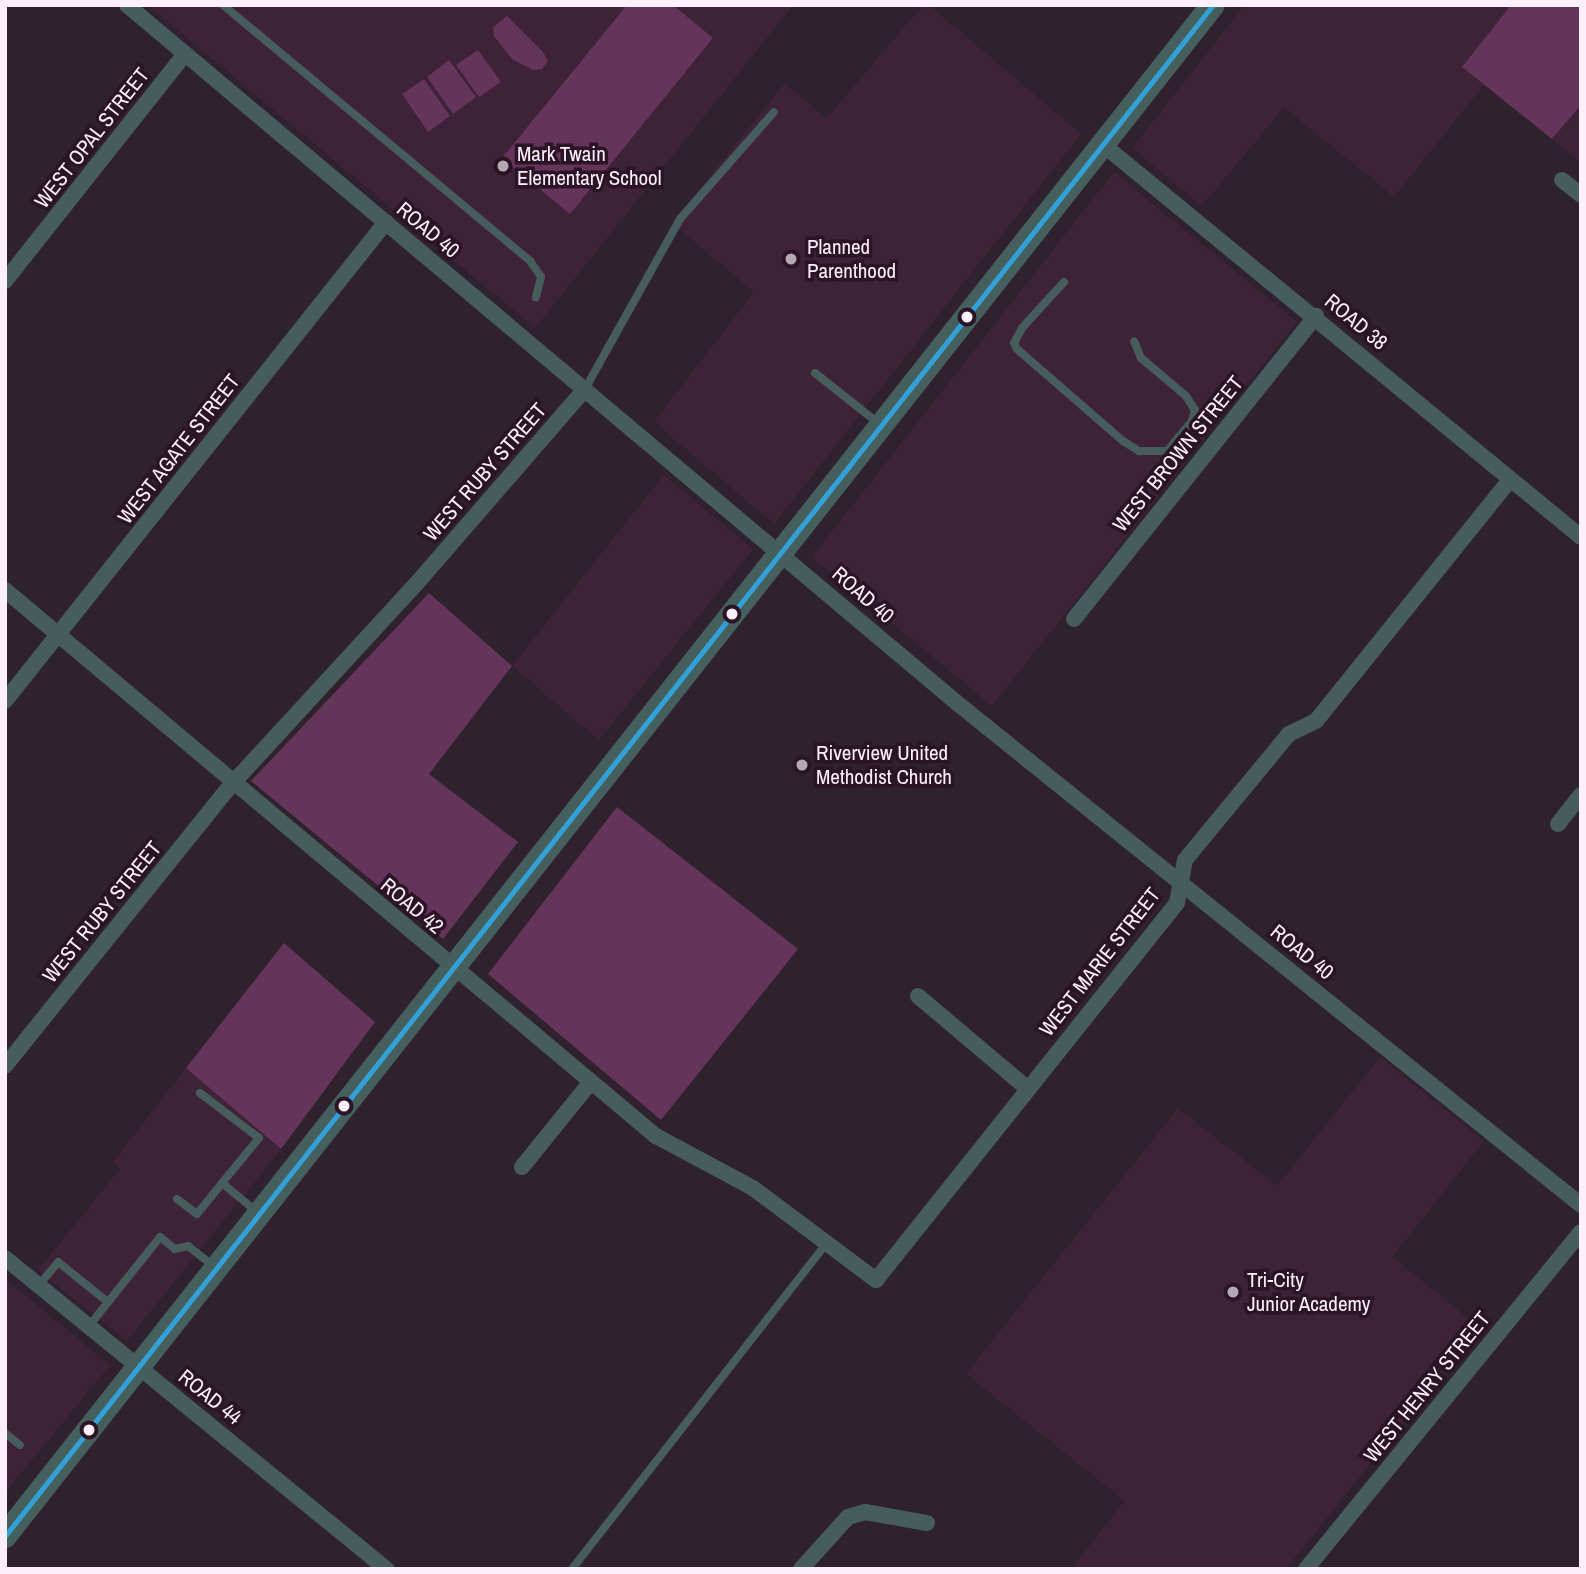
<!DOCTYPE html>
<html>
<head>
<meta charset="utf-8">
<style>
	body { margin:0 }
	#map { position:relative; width:1586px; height:1574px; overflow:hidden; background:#2f222c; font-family:"Archivo Narrow",sans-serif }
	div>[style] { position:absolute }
	.built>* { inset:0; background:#3e2338 }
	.green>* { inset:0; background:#64345b }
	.service>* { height:8px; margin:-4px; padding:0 4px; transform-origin:4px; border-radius:4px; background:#465d5c }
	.minor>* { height:16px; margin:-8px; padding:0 8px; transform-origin:8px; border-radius:8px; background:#465d5c }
	.primary>* { height:24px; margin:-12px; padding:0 12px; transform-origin:12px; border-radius:12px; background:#445f5c }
	.bus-1>* { height:5px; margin:-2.5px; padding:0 2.5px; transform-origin:2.5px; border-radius:2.5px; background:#33a1d8 }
	.dots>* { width:19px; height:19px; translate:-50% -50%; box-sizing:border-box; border:4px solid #2a1425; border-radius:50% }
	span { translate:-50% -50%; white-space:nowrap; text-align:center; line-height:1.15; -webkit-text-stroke:7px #2a1425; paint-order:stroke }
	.street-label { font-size:21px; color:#fdf0fa }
	.poi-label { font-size:21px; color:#fdf0fa }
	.left { translate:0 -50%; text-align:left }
	.frame { position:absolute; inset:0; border:7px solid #fdf0fa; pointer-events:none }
</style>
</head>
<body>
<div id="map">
	<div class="built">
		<i style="clip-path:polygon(148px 5px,793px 5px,535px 328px)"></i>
		<i style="clip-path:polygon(923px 5px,929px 5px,1081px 134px,774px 524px,654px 422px,754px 292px,672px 223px,785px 83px,826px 119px)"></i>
		<i style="clip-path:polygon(1245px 5px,1511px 5px,1462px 67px,1484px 85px,1394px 197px,1284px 107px,1202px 206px,1132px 148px)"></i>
		<i style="clip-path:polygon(1581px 105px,1581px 163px,1552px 139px)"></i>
		<i style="clip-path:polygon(1114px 172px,1297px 322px,992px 706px,812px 557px)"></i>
		<i style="clip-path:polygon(664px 475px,753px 549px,599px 740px,512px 666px)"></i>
		<i style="clip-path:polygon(1380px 1057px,1484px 1141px,1392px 1257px,1479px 1327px,1286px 1569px,1071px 1569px,1125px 1501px,966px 1374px,1178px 1108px,1277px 1186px)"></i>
		<i style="clip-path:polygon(186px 1068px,281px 1149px,127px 1341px,38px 1270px,120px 1169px,113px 1162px)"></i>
		<i style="clip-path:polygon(5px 1279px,110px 1365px,5px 1493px)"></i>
	</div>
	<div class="green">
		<i style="clip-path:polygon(627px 5px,673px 5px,713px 38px,570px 214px,502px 158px)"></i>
		<i style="clip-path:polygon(1511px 5px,1581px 5px,1581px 105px,1552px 139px,1462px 67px)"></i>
		<i style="clip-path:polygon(507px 16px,543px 52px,548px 61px,542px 69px,533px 70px,512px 59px,494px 36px,493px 27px)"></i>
		<i style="clip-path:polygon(478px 50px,501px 82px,479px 97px,456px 65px)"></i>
		<i style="clip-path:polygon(449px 60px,476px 97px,453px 114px,427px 77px)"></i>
		<i style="clip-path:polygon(424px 79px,450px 116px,428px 132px,402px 94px)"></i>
		<i style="clip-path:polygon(429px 593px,512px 666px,429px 774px,518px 842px,443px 939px,251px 781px)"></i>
		<i style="clip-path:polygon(617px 807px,798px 949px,661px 1120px,488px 974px)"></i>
		<i style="clip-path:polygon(284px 943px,375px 1022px,281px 1149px,186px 1068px)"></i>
	</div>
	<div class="service">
		<i style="left:223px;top:5px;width:400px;rotate:39.8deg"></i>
		<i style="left:530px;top:261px;width:19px;rotate:55deg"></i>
		<i style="left:541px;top:277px;width:21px;rotate:104deg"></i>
		<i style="left:1064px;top:282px;width:62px;rotate:132.4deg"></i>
		<i style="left:1022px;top:328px;width:17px;rotate:118deg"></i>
		<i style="left:1014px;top:343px;width:7px;rotate:63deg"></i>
		<i style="left:1017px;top:349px;width:140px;rotate:41deg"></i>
		<i style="left:1123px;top:441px;width:19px;rotate:32deg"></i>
		<i style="left:1139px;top:451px;width:28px"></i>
		<i style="left:1167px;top:451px;width:39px;rotate:-50deg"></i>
		<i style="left:1192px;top:421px;width:11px;rotate:-75deg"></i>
		<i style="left:1195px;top:410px;width:17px;rotate:-123deg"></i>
		<i style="left:1186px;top:396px;width:59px;rotate:-139.8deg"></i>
		<i style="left:1141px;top:358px;width:18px;rotate:-112deg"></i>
		<i style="left:815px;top:373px;width:80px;rotate:38.4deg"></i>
		<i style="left:585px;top:389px;width:195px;rotate:-60.8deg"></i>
		<i style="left:680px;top:219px;width:142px;rotate:-48.7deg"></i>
		<i style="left:200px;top:1093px;width:74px;rotate:37.3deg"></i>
		<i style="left:259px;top:1138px;width:58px;rotate:129.4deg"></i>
		<i style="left:177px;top:1199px;width:25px;rotate:37deg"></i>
		<i style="left:197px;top:1214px;width:40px;rotate:-51deg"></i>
		<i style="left:222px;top:1183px;width:45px;rotate:39.6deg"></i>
		<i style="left:39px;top:1285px;width:30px;rotate:-50deg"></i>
		<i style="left:58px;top:1262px;width:64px;rotate:38.7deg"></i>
		<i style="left:89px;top:1326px;width:114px;rotate:-51.4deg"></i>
		<i style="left:160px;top:1237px;width:19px;rotate:39deg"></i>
		<i style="left:175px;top:1249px;width:13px;rotate:-13deg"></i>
		<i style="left:188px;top:1246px;width:33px;rotate:38deg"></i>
		<i style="left:5px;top:1433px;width:19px;rotate:39deg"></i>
		<i style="left:572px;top:1569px;width:414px;rotate:-52deg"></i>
	</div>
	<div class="minor">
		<i style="left:127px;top:5px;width:1084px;rotate:40.06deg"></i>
		<i style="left:957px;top:703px;width:801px;rotate:38.82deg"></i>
		<i style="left:1101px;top:143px;width:621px;rotate:39.38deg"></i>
		<i style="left:1562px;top:180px;width:24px;rotate:38deg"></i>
		<i style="left:5px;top:281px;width:290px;rotate:-51.6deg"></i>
		<i style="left:5px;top:590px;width:850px;rotate:39.99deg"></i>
		<i style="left:656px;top:1136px;width:110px;rotate:28.2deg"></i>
		<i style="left:753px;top:1188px;width:154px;rotate:36.8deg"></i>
		<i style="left:876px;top:1280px;width:482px;rotate:-51.4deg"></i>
		<i style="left:1177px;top:903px;width:44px;rotate:-79.5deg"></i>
		<i style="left:1185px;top:860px;width:163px;rotate:-50.5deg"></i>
		<i style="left:1289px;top:734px;width:30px;rotate:-26deg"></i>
		<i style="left:1316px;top:721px;width:309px;rotate:-51.2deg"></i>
		<i style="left:1074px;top:619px;width:388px;rotate:-51.4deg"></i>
		<i style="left:5px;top:701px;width:612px;rotate:-51.5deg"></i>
		<i style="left:1558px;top:824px;width:37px;rotate:-52deg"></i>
		<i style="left:918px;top:996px;width:143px;rotate:40.2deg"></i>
		<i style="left:5px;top:1066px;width:362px;rotate:-51.2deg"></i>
		<i style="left:232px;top:784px;width:273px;rotate:-47.4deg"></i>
		<i style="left:417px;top:583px;width:257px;rotate:-49.1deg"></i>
		<i style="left:522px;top:1167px;width:108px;rotate:-51deg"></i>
		<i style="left:5px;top:1258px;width:493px;rotate:39.2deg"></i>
		<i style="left:801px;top:1569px;width:70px;rotate:-47.9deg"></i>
		<i style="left:848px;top:1517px;width:18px;rotate:-16deg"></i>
		<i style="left:865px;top:1512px;width:63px;rotate:10.1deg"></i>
		<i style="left:1306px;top:1569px;width:435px;rotate:-50.8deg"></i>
	</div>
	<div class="primary">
		<i style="left:5px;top:1536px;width:1950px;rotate:-51.73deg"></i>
	</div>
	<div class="bus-1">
		<i style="left:5px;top:1536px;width:1950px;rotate:-51.73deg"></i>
	</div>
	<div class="dots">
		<i style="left:503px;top:166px;background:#b5a8b2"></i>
		<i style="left:791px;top:259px;background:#b5a8b2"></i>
		<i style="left:967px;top:317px;background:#fdf0fa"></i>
		<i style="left:732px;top:614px;background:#fdf0fa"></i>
		<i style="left:802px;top:765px;background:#b5a8b2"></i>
		<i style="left:344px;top:1106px;background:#fdf0fa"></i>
		<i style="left:1233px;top:1292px;background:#b5a8b2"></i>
		<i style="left:89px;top:1430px;background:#fdf0fa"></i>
	</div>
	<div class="street-label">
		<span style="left:92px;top:138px;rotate:-52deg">WEST OPAL STREET</span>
		<span style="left:428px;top:230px;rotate:40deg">ROAD 40</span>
		<span style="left:1356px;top:322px;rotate:40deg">ROAD 38</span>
		<span style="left:179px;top:449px;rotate:-52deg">WEST AGATE STREET</span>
		<span style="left:1178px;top:454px;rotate:-51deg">WEST BROWN STREET</span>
		<span style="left:485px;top:472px;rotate:-49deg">WEST RUBY STREET</span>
		<span style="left:863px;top:595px;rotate:41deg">ROAD 40</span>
		<span style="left:412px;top:906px;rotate:40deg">ROAD 42</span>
		<span style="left:102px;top:912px;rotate:-51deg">WEST RUBY STREET</span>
		<span style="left:1302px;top:952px;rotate:39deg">ROAD 40</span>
		<span style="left:1100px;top:962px;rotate:-52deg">WEST MARIE STREET</span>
		<span style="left:1427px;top:1387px;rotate:-51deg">WEST HENRY STREET</span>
		<span style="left:210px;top:1397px;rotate:39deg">ROAD 44</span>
	</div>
	<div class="poi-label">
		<span class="left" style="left:517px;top:166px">Mark Twain<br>Elementary School</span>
		<span class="left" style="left:807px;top:259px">Planned<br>Parenthood</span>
		<span class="left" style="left:816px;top:765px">Riverview United<br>Methodist Church</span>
		<span class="left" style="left:1247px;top:1292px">Tri-City<br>Junior Academy</span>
	</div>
	<div class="frame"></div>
</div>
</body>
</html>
